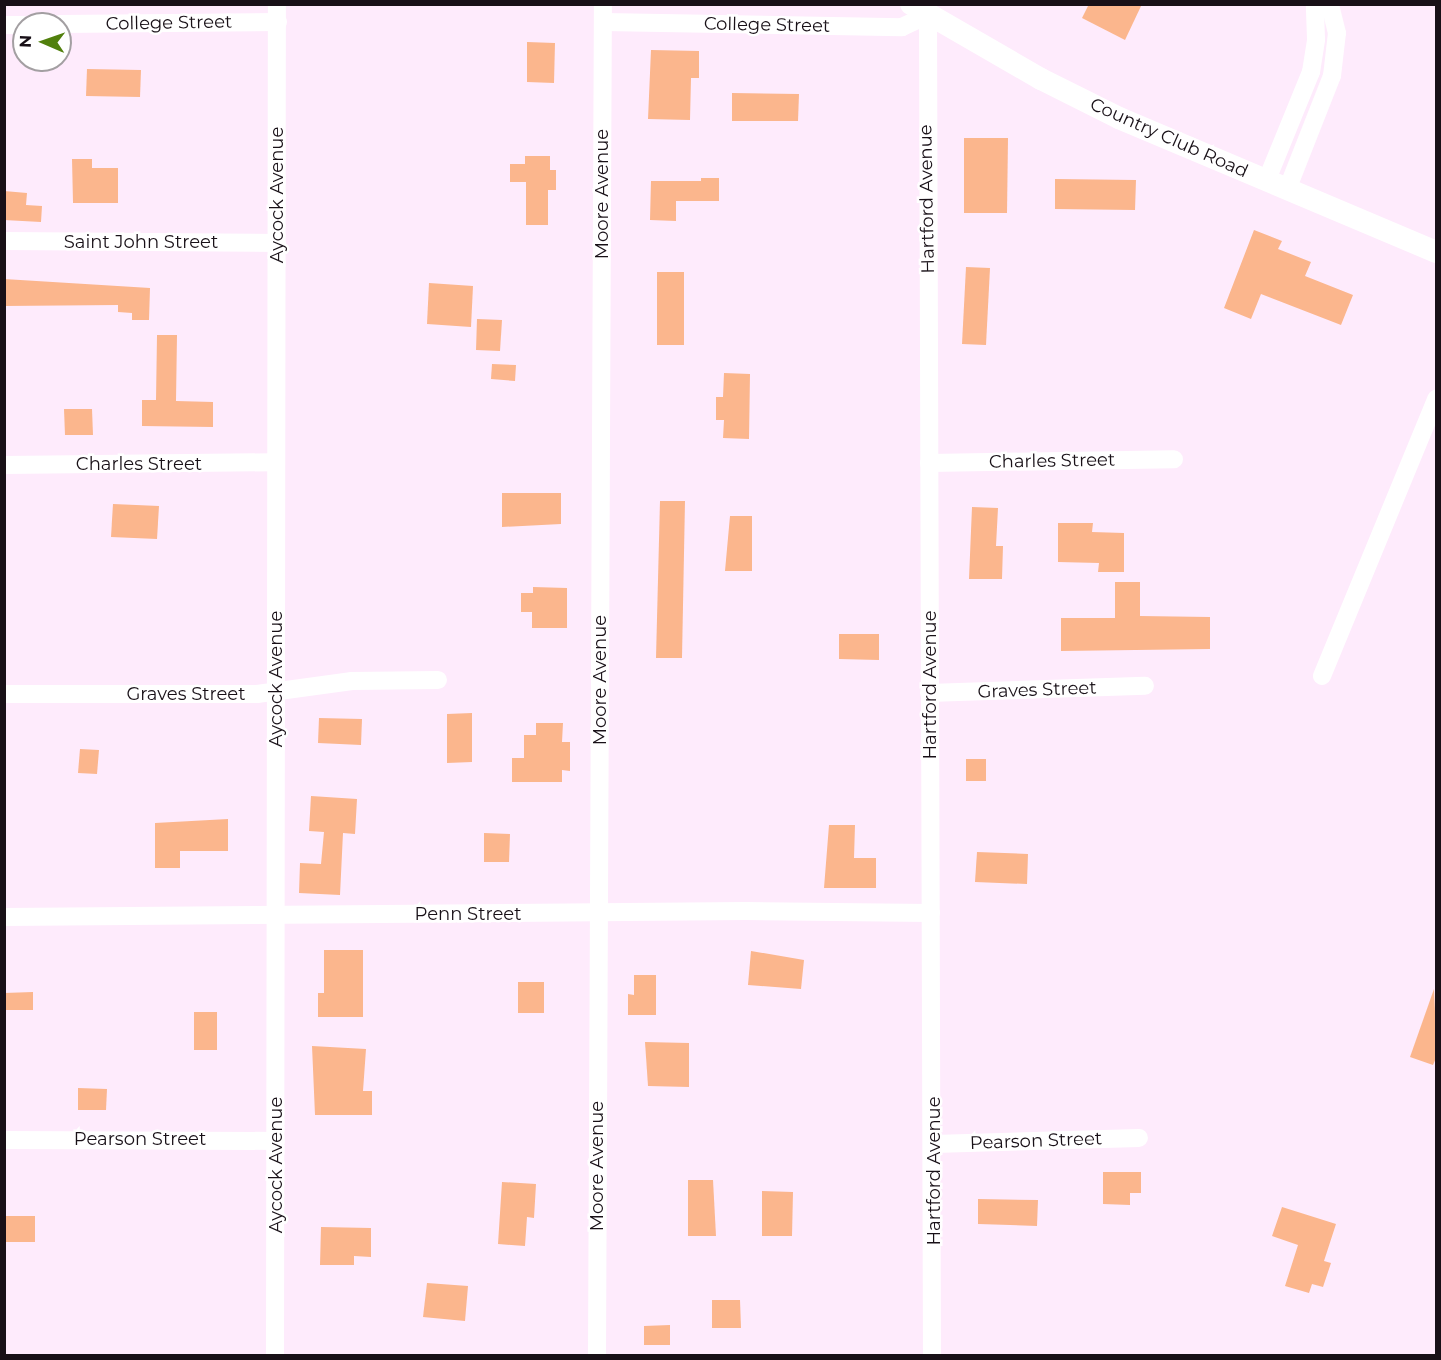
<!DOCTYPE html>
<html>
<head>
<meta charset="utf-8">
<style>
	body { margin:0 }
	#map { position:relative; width:1441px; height:1360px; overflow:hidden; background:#feebfc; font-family:Montserrat,sans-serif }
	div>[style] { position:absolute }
	.building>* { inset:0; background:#fbb68d }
	.minor>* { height:18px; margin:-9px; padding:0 9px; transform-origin:9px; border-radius:9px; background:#fff }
	.tertiary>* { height:22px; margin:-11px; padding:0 11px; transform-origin:11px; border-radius:11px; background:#fff }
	span { translate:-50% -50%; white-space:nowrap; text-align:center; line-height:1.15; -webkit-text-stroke:5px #fff; paint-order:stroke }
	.street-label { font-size:18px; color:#181017 }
	.frame { position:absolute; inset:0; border:6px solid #181017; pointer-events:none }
	.north { position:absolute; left:12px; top:12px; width:60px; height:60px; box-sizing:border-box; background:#fff; border:2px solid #a39fa2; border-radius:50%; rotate:272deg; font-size:16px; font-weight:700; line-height:24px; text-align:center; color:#181017 }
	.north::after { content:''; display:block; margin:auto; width:21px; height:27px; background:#51800d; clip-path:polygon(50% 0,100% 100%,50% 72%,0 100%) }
</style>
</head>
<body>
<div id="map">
	<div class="building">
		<i style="clip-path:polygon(1089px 4px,1142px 4px,1125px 40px,1082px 18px)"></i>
		<i style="clip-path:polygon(527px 42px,555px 43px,554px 83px,527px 82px)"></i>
		<i style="clip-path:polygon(651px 50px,699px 51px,699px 78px,691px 78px,690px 120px,648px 119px)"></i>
		<i style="clip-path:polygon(87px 69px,141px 70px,140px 97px,86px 96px)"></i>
		<i style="clip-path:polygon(732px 93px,799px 94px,798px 121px,732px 121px)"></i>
		<i style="clip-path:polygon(964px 138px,1008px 138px,1007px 213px,964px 213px)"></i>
		<i style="clip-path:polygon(525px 156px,550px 156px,550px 170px,556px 170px,556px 190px,548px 190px,548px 225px,526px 225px,526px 182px,510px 182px,510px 164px,525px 164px)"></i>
		<i style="clip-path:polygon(72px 159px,92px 159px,92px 168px,118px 168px,118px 203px,73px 203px)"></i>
		<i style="clip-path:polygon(701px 178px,719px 178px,719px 201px,676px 201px,676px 221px,650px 220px,651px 181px,701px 181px)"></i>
		<i style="clip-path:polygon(1055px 179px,1136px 180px,1135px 210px,1055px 209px)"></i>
		<i style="clip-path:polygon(4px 191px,27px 193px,26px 205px,42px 206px,41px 222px,4px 220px)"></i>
		<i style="clip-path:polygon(1254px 230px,1282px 241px,1278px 249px,1311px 262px,1305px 276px,1353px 295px,1341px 325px,1261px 294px,1251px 319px,1224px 308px)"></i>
		<i style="clip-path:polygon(966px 267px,990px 268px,986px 345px,962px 344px)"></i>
		<i style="clip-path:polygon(657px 272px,684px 272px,684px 345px,657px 345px)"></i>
		<i style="clip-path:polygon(4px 279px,150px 288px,149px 320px,132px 320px,132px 313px,118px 312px,118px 305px,4px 306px)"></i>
		<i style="clip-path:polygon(429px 283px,473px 286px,471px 327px,427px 324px)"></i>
		<i style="clip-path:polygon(477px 319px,502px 320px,500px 351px,476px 350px)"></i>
		<i style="clip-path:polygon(157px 335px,177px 335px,176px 401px,213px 402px,213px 427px,142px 426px,142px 400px,156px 400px)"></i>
		<i style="clip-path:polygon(492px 364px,516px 365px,515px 381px,491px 379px)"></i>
		<i style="clip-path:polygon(724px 373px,750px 374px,749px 439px,723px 438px,724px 420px,716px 420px,716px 397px,723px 397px)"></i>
		<i style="clip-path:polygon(64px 409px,92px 409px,93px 435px,65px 435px)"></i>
		<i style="clip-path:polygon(502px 493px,561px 493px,561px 524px,502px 527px)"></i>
		<i style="clip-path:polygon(660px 501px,685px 501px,682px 658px,656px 658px)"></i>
		<i style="clip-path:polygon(113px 504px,159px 506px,157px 539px,111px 537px)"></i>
		<i style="clip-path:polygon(972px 507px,998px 508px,996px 546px,1003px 546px,1002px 579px,969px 579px)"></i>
		<i style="clip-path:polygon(730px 516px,752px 516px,752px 571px,725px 571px)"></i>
		<i style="clip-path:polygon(1058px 523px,1093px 523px,1092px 532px,1124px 533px,1124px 572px,1098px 572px,1099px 563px,1058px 562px)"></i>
		<i style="clip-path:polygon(1115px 582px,1140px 582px,1140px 616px,1210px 617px,1210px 649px,1061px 651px,1061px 618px,1115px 618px)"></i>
		<i style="clip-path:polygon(533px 587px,567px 588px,567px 628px,532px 628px,532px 612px,521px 612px,521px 593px,533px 593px)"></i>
		<i style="clip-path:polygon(839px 634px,879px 634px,879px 660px,839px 659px)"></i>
		<i style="clip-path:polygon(472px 713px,472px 762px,447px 763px,447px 714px)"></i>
		<i style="clip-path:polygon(319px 718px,362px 719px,361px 745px,318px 743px)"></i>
		<i style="clip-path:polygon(536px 723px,563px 723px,562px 742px,570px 742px,570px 771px,562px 770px,562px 782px,512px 782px,512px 758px,524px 758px,524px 735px,536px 735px)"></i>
		<i style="clip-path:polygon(80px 749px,99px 750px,97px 774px,78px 773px)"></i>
		<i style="clip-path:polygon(966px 759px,986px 759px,986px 781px,966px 781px)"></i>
		<i style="clip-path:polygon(311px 796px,357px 799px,355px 834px,343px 833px,340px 895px,299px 893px,300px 863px,321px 864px,324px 832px,309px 831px)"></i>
		<i style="clip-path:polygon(228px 819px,228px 851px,180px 851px,180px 868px,155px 868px,155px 823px)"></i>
		<i style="clip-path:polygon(829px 825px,855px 825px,854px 858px,876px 858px,876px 888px,824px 888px)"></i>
		<i style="clip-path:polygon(484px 833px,510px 834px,509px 862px,484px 862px)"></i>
		<i style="clip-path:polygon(977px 852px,1028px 854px,1027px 884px,975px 882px)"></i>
		<i style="clip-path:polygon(324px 950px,363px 950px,363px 1017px,318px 1017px,318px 993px,324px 993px)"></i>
		<i style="clip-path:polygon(751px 951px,804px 960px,801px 989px,748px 985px)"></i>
		<i style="clip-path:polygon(634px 975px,656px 975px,656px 1015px,628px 1015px,628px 994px,634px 995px)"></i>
		<i style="clip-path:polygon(518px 982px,544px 982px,544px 1013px,518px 1013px)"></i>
		<i style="clip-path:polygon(1434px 989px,1437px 1056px,1433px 1065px,1410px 1057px)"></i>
		<i style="clip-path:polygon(33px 992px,33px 1010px,4px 1010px,4px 993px)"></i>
		<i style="clip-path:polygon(194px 1012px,217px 1012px,217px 1050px,194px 1050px)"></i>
		<i style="clip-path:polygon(645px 1042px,689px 1043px,689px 1087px,648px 1086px)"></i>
		<i style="clip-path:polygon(312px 1046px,366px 1049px,363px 1091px,372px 1091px,372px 1115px,315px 1115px)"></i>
		<i style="clip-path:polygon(78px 1088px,107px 1089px,106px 1110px,78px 1110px)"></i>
		<i style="clip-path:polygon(1103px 1172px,1141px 1172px,1141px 1193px,1130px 1193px,1130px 1205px,1103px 1204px)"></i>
		<i style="clip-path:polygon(688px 1180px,713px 1180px,716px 1236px,688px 1236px)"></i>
		<i style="clip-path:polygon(502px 1182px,536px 1184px,534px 1218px,527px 1217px,525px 1246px,498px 1244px)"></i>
		<i style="clip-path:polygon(762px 1191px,793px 1192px,792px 1236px,762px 1236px)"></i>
		<i style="clip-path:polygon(978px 1199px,1038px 1200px,1037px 1226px,978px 1224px)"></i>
		<i style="clip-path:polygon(1282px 1207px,1336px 1224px,1324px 1261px,1331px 1263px,1323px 1287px,1312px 1284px,1309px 1293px,1285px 1286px,1298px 1245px,1272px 1236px)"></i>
		<i style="clip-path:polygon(4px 1216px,35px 1216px,35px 1242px,4px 1242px)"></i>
		<i style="clip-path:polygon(321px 1227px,371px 1228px,371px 1257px,354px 1256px,354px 1265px,320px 1265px)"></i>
		<i style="clip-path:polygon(427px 1283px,468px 1286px,465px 1321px,423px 1317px)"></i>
		<i style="clip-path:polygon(712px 1300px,740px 1300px,741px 1328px,712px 1328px)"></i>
		<i style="clip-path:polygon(670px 1325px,670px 1345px,644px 1345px,644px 1326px)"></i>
	</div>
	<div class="minor">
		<i style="left:603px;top:22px;width:299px;rotate:1deg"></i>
		<i style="left:902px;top:27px;width:29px;rotate:-25deg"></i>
		<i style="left:928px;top:15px;width:1341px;rotate:89.83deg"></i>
		<i style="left:60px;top:24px;width:218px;rotate:-0.5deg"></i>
		<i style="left:4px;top:25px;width:20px"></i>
		<i style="left:1266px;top:182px;width:119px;rotate:-67.8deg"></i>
		<i style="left:1311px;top:72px;width:33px;rotate:-81deg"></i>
		<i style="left:1316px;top:39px;width:35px;rotate:-92deg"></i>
		<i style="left:1287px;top:190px;width:123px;rotate:-68.5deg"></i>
		<i style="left:1332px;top:76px;width:43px;rotate:-83.4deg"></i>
		<i style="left:1337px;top:33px;width:30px;rotate:-104deg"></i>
		<i style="left:4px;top:241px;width:273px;rotate:0.4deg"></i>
		<i style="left:929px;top:463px;width:245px;rotate:-0.9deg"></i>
		<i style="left:4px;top:465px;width:270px;rotate:-0.6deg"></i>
		<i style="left:1322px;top:676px;width:300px;rotate:-67.6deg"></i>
		<i style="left:929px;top:693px;width:216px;rotate:-1.9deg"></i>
		<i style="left:4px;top:694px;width:253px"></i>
		<i style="left:257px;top:694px;width:96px;rotate:-7.8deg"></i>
		<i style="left:352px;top:681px;width:86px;rotate:-0.7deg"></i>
		<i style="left:4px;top:917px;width:742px;rotate:-0.46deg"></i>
		<i style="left:746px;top:911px;width:185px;rotate:0.6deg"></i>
		<i style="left:4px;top:1140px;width:272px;rotate:0.2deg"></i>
		<i style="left:934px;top:1144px;width:205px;rotate:-1.7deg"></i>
		<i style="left:275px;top:1356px;width:1352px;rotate:-89.92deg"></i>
		<i style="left:597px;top:1356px;width:1352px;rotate:-89.75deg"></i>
	</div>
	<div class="tertiary">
		<i style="left:911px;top:4px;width:150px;rotate:30deg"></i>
		<i style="left:1041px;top:79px;width:87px;rotate:26.6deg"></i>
		<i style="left:1119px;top:118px;width:344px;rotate:22.9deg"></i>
	</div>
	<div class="street-label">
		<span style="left:169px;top:23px;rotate:-1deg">College Street</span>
		<span style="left:767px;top:25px;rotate:1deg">College Street</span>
		<span style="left:1169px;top:138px;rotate:24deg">Country Club Road</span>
		<span style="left:602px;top:194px;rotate:-90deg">Moore Avenue</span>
		<span style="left:277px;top:195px;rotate:-90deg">Aycock Avenue</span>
		<span style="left:927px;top:199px;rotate:-91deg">Hartford Avenue</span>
		<span style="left:141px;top:242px">Saint John Street</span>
		<span style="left:1052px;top:461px;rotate:-1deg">Charles Street</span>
		<span style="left:139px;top:464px">Charles Street</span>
		<span style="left:276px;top:679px;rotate:-90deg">Aycock Avenue</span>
		<span style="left:600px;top:680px;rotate:-90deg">Moore Avenue</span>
		<span style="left:930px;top:685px;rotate:-90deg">Hartford Avenue</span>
		<span style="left:1037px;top:690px;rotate:-2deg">Graves Street</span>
		<span style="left:186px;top:694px">Graves Street</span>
		<span style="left:468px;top:914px">Penn Street</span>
		<span style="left:140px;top:1139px">Pearson Street</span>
		<span style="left:1036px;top:1141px;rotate:-2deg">Pearson Street</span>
		<span style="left:276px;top:1165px;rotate:-90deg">Aycock Avenue</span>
		<span style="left:597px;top:1166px;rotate:-90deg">Moore Avenue</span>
		<span style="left:934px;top:1171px;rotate:-90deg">Hartford Avenue</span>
	</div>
	<div class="frame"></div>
	<div class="north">N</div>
</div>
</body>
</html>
